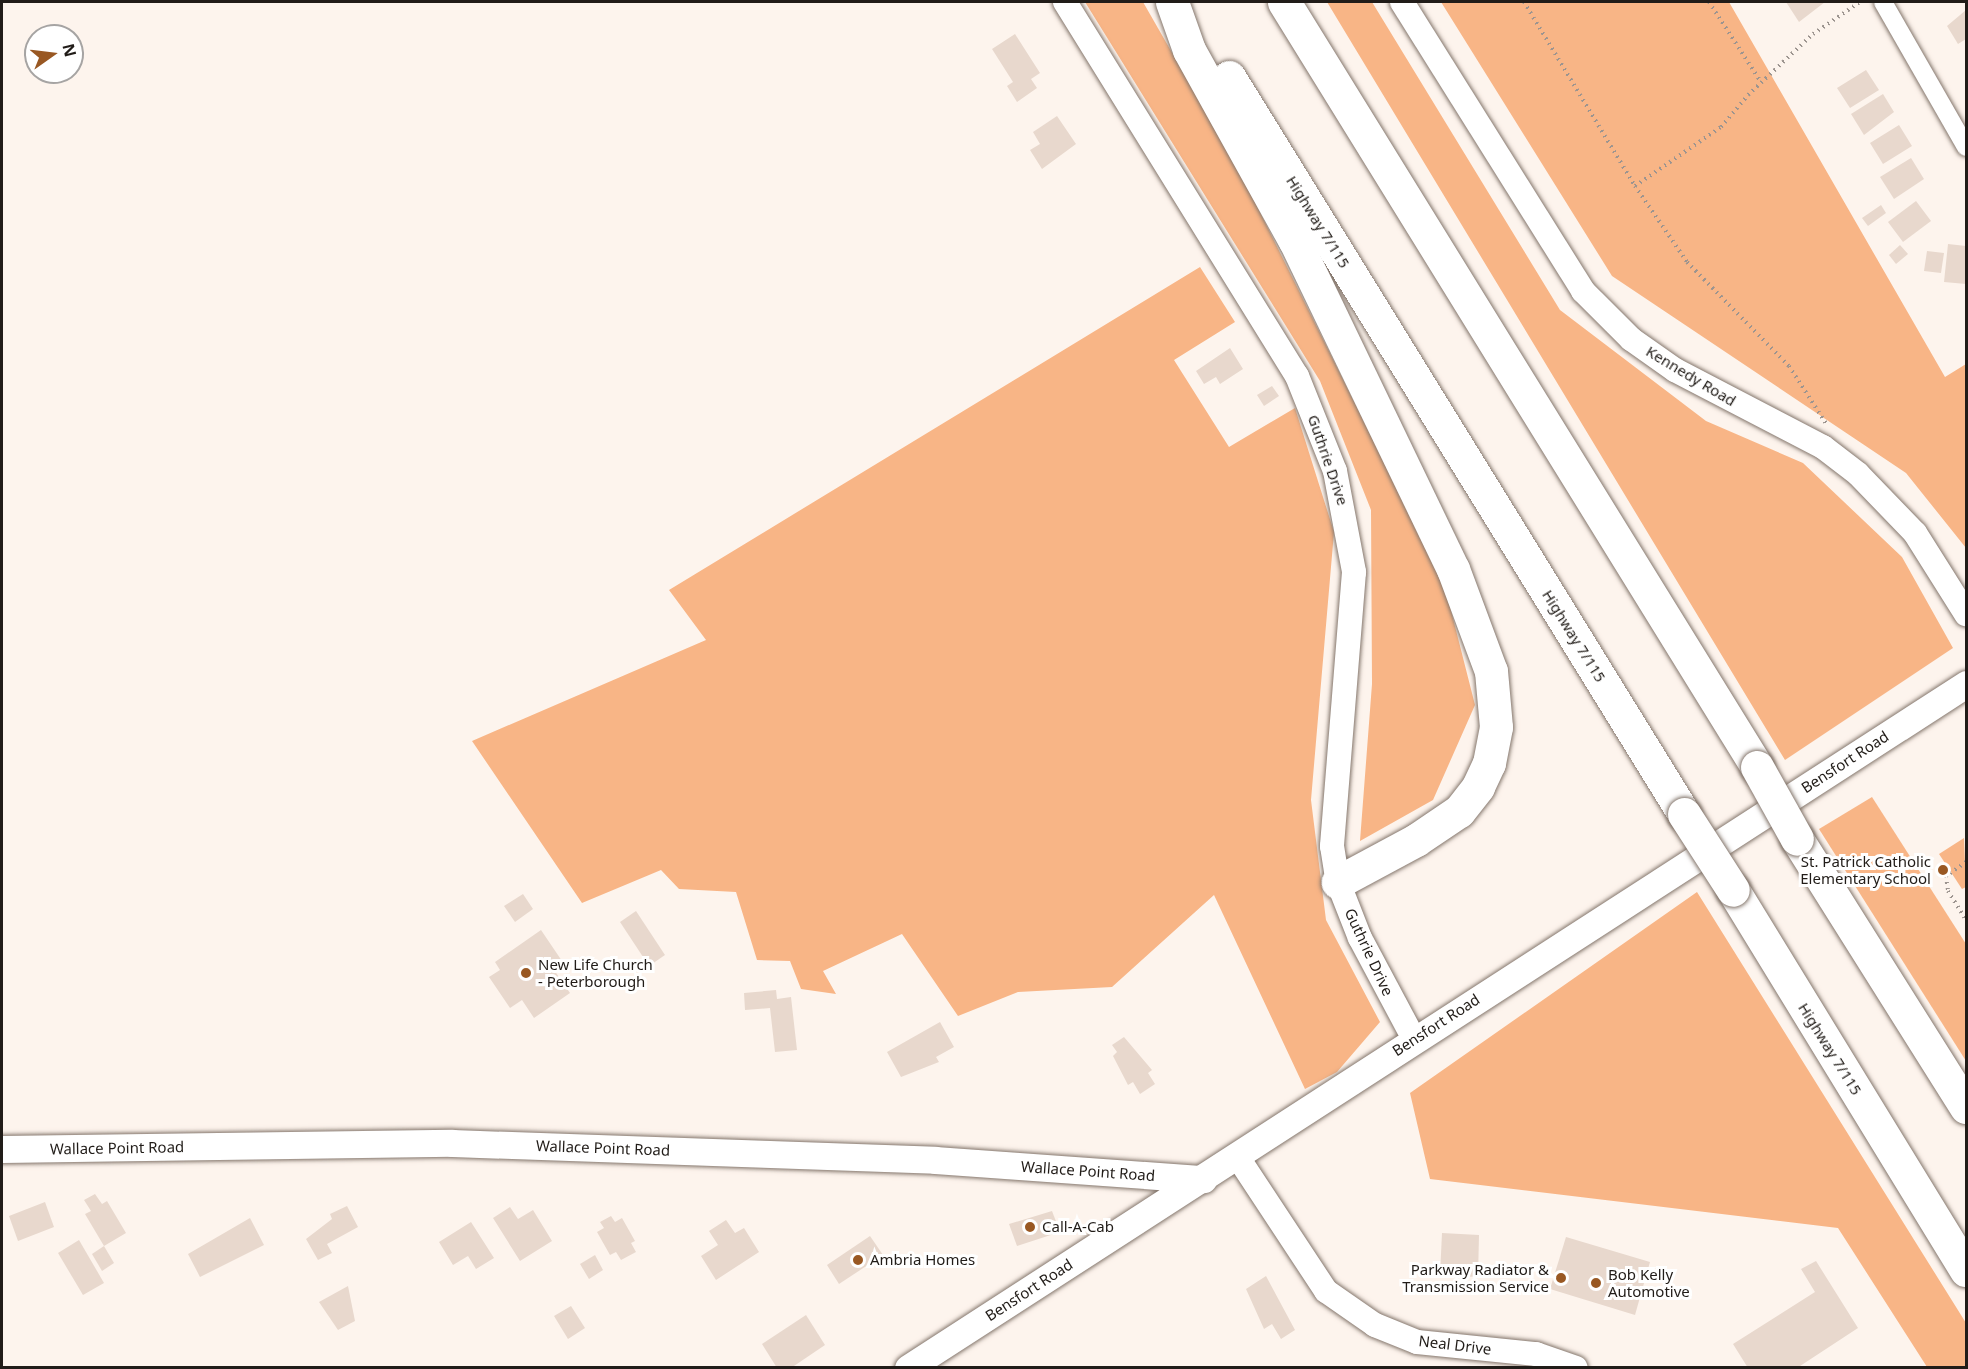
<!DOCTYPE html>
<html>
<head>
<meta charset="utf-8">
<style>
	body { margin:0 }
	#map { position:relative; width:1968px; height:1369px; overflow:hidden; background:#fdf4ed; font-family:"Noto Sans",sans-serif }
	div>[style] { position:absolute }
	.green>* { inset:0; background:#f8b586 }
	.building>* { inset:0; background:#e8d8cd }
	.path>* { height:4px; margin-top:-2px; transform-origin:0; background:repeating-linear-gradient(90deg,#9c948f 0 1.5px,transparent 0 6px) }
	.roads { filter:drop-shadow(0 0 2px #84766c) drop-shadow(0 0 2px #84766c) }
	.minor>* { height:18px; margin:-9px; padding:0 9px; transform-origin:9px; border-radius:9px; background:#fff }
	.tertiary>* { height:24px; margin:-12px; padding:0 12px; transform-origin:12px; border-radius:12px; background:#fff }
	.secondary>* { height:27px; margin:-13.5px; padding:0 13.5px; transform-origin:13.5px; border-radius:13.5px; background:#fff }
	.motorway>* { height:33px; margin:-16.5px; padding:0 16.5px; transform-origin:16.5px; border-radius:16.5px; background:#fff }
	.bridges { filter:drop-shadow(0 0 2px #84766c) drop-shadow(0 0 2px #84766c) }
	.motorway-bridge>* { height:33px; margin:-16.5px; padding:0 16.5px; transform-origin:16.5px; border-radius:16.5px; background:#fff }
	.dots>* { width:16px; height:16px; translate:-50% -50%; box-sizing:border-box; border:3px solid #fff; border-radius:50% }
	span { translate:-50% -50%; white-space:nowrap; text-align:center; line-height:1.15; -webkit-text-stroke:6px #fff; paint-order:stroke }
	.street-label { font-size:15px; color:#211c18 }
	.poi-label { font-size:15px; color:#211c18 }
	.right { translate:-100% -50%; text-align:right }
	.left { translate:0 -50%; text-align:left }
	.frame { position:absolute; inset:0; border:3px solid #211c18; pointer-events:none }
	.north { position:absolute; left:24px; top:24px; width:60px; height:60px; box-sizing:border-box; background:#fff; border:2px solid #a6a4a3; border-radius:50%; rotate:76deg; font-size:16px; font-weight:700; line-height:24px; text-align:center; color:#211c18 }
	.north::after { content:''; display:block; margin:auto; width:21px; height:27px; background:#995823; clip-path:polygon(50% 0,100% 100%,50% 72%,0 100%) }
</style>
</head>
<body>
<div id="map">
	<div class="green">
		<i style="clip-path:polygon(1085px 2px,1143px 2px,1237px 166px,1444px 583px,1475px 705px,1433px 800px,1360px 841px,1372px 684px,1371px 510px,1320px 381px)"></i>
		<i style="clip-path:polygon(1327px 2px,1372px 2px,1560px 310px,1706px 421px,1803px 463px,1902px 557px,1953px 648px,1785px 760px)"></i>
		<i style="clip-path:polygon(1441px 2px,1729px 2px,1945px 377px,1966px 364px,1966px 548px,1906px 473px,1612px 276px)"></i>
		<i style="clip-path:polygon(1200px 267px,1235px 322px,1174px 360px,1229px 447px,1295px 408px,1334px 532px,1311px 800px,1326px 920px,1380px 1022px,1337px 1072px,1305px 1089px,1214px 895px,1112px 987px,1018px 992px,958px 1016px,902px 934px,823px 971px,836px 994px,801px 989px,790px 961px,757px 960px,736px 892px,679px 889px,661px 870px,582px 903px,472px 741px,706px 640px,669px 590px)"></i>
		<i style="clip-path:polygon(1872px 797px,1966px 944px,1966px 1061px,1819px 829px)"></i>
		<i style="clip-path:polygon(1964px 838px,1966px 887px,1962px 889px,1939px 854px)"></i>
		<i style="clip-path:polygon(1697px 892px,1966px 1323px,1966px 1367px,1927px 1367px,1838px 1228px,1430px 1179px,1410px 1093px)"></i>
	</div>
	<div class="building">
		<i style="clip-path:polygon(1786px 2px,1825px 2px,1799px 22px)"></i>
		<i style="clip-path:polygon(1966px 10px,1966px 39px,1958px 44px,1947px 26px)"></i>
		<i style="clip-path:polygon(1015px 34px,1040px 73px,1031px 79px,1037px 88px,1017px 102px,1007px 86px,1013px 82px,992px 49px)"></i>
		<i style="clip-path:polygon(1866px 70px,1879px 90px,1850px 108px,1837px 88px)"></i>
		<i style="clip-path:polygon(1883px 94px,1894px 112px,1864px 135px,1851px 114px)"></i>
		<i style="clip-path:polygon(1057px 116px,1076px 144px,1042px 169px,1030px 150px,1040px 144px,1033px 132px)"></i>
		<i style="clip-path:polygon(1899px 125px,1912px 146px,1883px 164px,1870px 143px)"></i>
		<i style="clip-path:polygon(1911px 158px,1924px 179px,1894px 199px,1880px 177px)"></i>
		<i style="clip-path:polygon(1916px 201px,1931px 221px,1903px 242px,1888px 222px)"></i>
		<i style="clip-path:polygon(1881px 205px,1886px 213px,1868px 226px,1862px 218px)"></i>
		<i style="clip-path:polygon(1948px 244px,1966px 246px,1966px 284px,1944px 282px)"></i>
		<i style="clip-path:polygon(1900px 245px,1908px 254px,1896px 264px,1889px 255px)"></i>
		<i style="clip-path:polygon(1927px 251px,1944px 253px,1941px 273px,1924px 271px)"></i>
		<i style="clip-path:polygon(1230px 348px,1243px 369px,1220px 384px,1216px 377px,1204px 384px,1196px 371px)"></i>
		<i style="clip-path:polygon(1272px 386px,1279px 396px,1264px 406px,1257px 395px)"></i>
		<i style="clip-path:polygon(523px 894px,533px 909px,515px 922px,504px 906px)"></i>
		<i style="clip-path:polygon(636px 911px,665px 955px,649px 966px,620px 922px)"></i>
		<i style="clip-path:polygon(541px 930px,562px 961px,552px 967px,570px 993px,534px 1018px,522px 1000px,510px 1008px,489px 977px,500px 970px,495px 962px)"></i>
		<i style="clip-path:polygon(776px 990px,777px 999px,791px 997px,797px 1050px,775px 1052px,770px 1008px,745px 1010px,744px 993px)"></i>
		<i style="clip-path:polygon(940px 1022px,954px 1047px,936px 1057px,939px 1062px,901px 1077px,887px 1052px)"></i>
		<i style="clip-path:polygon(1124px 1037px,1152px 1070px,1148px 1073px,1155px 1084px,1140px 1094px,1133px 1082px,1128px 1085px,1113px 1056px,1117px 1052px,1112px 1045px)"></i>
		<i style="clip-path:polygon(95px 1194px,102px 1204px,107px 1201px,126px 1233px,104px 1246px,85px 1214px,91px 1211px,84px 1200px)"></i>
		<i style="clip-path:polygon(45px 1202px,54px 1227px,18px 1241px,9px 1216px)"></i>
		<i style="clip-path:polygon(347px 1206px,358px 1227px,327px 1244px,332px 1253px,318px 1260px,306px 1239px,332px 1219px,330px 1214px)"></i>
		<i style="clip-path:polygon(510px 1207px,518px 1219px,533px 1210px,552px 1241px,520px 1261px,493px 1218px)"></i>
		<i style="clip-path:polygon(1052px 1211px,1060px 1232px,1017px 1246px,1009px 1224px)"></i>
		<i style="clip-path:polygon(611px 1216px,615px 1222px,622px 1218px,635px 1241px,631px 1243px,636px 1252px,621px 1260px,616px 1252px,610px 1255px,597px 1232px,604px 1228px,600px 1222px)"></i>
		<i style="clip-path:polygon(250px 1218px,264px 1245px,200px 1277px,188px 1254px)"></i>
		<i style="clip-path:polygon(726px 1220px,735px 1233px,744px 1228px,759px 1252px,716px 1280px,701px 1256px,718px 1245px,709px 1231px)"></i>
		<i style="clip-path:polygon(471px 1222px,494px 1258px,476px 1269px,468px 1256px,453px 1265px,439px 1242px)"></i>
		<i style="clip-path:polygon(1442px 1233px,1479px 1235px,1478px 1277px,1440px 1275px)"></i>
		<i style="clip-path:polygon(870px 1236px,883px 1255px,839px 1284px,827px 1265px)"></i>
		<i style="clip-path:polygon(1566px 1237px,1650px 1262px,1635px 1315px,1550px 1289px)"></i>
		<i style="clip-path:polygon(79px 1240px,104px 1283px,83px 1295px,58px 1253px)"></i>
		<i style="clip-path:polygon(104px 1246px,114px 1263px,102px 1271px,92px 1254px)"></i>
		<i style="clip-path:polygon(595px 1255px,603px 1270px,589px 1279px,580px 1264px)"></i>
		<i style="clip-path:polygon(1816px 1261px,1858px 1328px,1797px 1368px,1748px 1368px,1733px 1344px,1815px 1292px,1801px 1269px)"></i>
		<i style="clip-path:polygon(1266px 1276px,1295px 1330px,1281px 1339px,1272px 1324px,1264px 1329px,1246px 1289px)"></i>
		<i style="clip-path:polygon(348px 1286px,355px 1321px,338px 1330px,319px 1302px)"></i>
		<i style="clip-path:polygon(571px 1306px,585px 1328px,568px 1339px,554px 1316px)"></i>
		<i style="clip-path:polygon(806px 1315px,825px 1345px,791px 1368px,777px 1368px,762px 1344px)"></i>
	</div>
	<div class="path">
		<i style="left:1524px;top:2px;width:215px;rotate:58.9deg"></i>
		<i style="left:1635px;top:186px;width:92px;rotate:55.6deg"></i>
		<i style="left:1687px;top:262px;width:146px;rotate:45.6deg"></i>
		<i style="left:1789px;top:366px;width:70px;rotate:57.2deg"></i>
		<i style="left:1709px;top:2px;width:95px;rotate:57deg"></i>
		<i style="left:1635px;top:186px;width:104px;rotate:-34.5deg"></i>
		<i style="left:1721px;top:127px;width:42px;rotate:-49.8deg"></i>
		<i style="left:1748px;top:95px;width:89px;rotate:-43.2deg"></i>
		<i style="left:1813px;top:34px;width:57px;rotate:-34.2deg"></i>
		<i style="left:1966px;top:862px;width:24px;rotate:145deg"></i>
		<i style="left:1946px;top:876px;width:15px;rotate:82deg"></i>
		<i style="left:1948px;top:891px;width:34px;rotate:58deg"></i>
	</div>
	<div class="roads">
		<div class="minor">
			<i style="left:1883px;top:2px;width:167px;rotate:60.2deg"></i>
		</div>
		<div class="tertiary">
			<i style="left:1065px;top:2px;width:440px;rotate:58.2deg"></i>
			<i style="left:1297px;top:376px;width:102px;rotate:68.2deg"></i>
			<i style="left:1335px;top:471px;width:103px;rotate:79.3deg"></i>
			<i style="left:1354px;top:572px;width:275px;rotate:94.6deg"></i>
			<i style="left:1332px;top:846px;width:36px;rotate:81deg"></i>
			<i style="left:1338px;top:882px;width:60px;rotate:68.6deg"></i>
			<i style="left:1360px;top:938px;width:115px;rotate:61.9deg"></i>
			<i style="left:1402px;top:2px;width:341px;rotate:57.9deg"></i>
			<i style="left:1583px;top:291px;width:68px;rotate:45deg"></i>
			<i style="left:1631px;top:339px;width:54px;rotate:35.2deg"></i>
			<i style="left:1675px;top:370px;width:167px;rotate:27.5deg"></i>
			<i style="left:1823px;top:447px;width:44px;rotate:37.6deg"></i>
			<i style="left:1858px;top:474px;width:82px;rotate:46deg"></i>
			<i style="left:1915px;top:533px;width:96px;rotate:57.8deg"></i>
			<i style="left:1237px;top:1156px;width:162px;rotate:56.6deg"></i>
			<i style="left:1326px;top:1291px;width:60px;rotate:34.8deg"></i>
			<i style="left:1375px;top:1325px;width:45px;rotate:22deg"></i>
			<i style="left:1417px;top:1342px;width:120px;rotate:5.8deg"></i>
			<i style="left:1536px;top:1354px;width:42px;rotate:19.3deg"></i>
		</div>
		<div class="secondary">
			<i style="left:2px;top:1149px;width:450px;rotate:-0.8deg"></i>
			<i style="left:452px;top:1143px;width:483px;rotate:2deg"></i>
			<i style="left:935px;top:1160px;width:269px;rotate:4.1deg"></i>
			<i style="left:908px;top:1368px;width:1260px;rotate:-32.88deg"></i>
		</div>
		<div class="motorway">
			<i style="left:1172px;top:2px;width:51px;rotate:70.5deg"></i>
			<i style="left:1189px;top:50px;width:218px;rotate:61deg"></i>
			<i style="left:1295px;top:241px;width:364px;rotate:64.3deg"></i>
			<i style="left:1453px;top:569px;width:109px;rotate:69.6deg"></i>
			<i style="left:1491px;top:671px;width:56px;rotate:84.9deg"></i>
			<i style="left:1496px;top:727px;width:37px;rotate:101deg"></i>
			<i style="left:1489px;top:763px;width:26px;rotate:115deg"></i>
			<i style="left:1478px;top:787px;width:31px;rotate:128deg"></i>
			<i style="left:1459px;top:811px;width:52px;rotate:146deg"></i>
			<i style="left:1416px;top:840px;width:89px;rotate:151.7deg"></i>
			<i style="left:1284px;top:2px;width:899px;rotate:58.27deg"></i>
			<i style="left:1229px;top:77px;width:866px;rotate:58.31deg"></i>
			<i style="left:1797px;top:839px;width:317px;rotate:57.8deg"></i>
			<i style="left:1733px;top:890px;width:446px;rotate:58.5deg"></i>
		</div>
	</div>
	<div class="bridges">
		<div class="motorway-bridge">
			<i style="left:1757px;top:767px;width:82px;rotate:60.9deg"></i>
			<i style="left:1684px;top:814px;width:90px;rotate:57.2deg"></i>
		</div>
	</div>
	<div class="dots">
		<i style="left:1943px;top:870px;background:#995823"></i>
		<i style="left:526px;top:973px;background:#995823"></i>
		<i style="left:1030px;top:1227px;background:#995823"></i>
		<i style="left:858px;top:1260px;background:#995823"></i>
		<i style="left:1561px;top:1278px;background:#995823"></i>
		<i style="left:1596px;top:1283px;background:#995823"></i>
	</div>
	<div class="street-label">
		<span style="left:1318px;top:222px;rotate:58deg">Highway 7/115</span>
		<span style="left:1691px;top:376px;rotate:31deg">Kennedy Road</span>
		<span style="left:1328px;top:460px;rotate:71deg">Guthrie Drive</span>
		<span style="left:1574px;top:636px;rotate:58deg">Highway 7/115</span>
		<span style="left:1845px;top:762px;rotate:-33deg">Bensfort Road</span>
		<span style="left:1369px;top:952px;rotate:65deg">Guthrie Drive</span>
		<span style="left:1436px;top:1025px;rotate:-33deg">Bensfort Road</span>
		<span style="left:1830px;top:1049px;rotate:58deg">Highway 7/115</span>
		<span style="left:117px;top:1148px;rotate:-1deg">Wallace Point Road</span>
		<span style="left:603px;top:1148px;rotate:2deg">Wallace Point Road</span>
		<span style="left:1088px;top:1171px;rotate:4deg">Wallace Point Road</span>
		<span style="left:1029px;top:1290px;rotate:-33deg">Bensfort Road</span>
		<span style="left:1455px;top:1345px;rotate:7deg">Neal Drive</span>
	</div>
	<div class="poi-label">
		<span class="right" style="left:1931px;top:870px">St. Patrick Catholic<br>Elementary School</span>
		<span class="left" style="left:538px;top:973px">New Life Church<br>- Peterborough</span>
		<span class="left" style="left:1042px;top:1227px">Call-A-Cab</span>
		<span class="left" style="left:870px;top:1260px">Ambria Homes</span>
		<span class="right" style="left:1549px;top:1278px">Parkway Radiator &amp;<br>Transmission Service</span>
		<span class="left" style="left:1608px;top:1283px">Bob Kelly<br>Automotive</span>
	</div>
	<div class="frame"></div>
	<div class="north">N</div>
</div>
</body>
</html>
